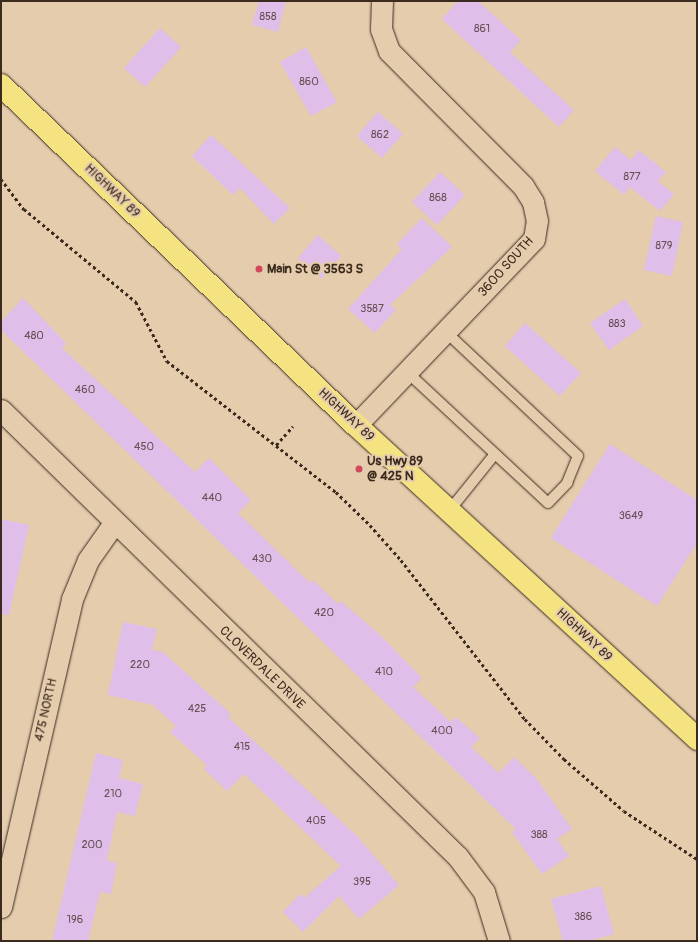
<!DOCTYPE html>
<html>
<head>
<meta charset="utf-8">
<style>
	body { margin:0 }
	#map { position:relative; width:698px; height:942px; overflow:hidden; background:#e4ccad; font-family:Pangolin,sans-serif }
	div>[style] { position:absolute }
	.building>* { inset:0; background:#dfbeea }
	.path>* { height:2.5px; margin-top:-1.25px; transform-origin:0; background:repeating-linear-gradient(90deg,#3b2a1e 0 3px,transparent 0 6px) }
	.roads { filter:drop-shadow(0 0 1px #3b2a1e) drop-shadow(0 0 1px #3b2a1e) }
	.lane>* { height:10px; margin:-5px; padding:0 5px; transform-origin:5px; border-radius:5px; background:#e4ccad }
	.street>* { height:21px; margin:-10.5px; padding:0 10.5px; transform-origin:10.5px; border-radius:10.5px; background:#e4ccad }
	.primary>* { height:22px; margin:-11px; padding:0 11px; transform-origin:11px; border-radius:11px; background:#f5e382 }
	.dots>* { width:11px; height:11px; translate:-50% -50%; box-sizing:border-box; border:2px solid #e4ccad; border-radius:50% }
	span { translate:-50% -50%; white-space:nowrap; text-align:center; line-height:1.15; -webkit-text-stroke:4px #e4ccad; paint-order:stroke }
	.number-label { font-size:11px; color:#644f51 }
	.number-label span { -webkit-text-stroke-width:0 }
	.street-label { font-size:13px; color:#3b2a1e }
	.poi-label { font-size:13px; color:#3b2a1e; font-weight:700 }
	.left { translate:0 -50%; text-align:left }
	.frame { position:absolute; inset:0; border:2px solid #3b2a1e; pointer-events:none }
</style>
</head>
<body>
<div id="map">
	<div class="building">
		<i style="clip-path:polygon(259px 1px,286px 1px,278px 32px,252px 25px)"></i>
		<i style="clip-path:polygon(458px 1px,478px 1px,521px 40px,510px 52px,574px 110px,559px 127px,442px 19px)"></i>
		<i style="clip-path:polygon(160px 28px,181px 47px,145px 87px,124px 68px)"></i>
		<i style="clip-path:polygon(306px 47px,337px 102px,311px 116px,280px 62px)"></i>
		<i style="clip-path:polygon(378px 112px,403px 134px,382px 158px,357px 136px)"></i>
		<i style="clip-path:polygon(211px 135px,290px 208px,274px 224px,240px 188px,233px 195px,192px 156px)"></i>
		<i style="clip-path:polygon(615px 147px,631px 160px,639px 150px,666px 172px,658px 181px,674px 194px,660px 211px,630px 187px,624px 195px,595px 171px)"></i>
		<i style="clip-path:polygon(440px 172px,465px 195px,437px 225px,412px 202px)"></i>
		<i style="clip-path:polygon(656px 216px,683px 222px,672px 276px,644px 270px)"></i>
		<i style="clip-path:polygon(422px 218px,452px 247px,390px 305px,396px 310px,375px 333px,348px 309px,402px 249px,397px 244px)"></i>
		<i style="clip-path:polygon(318px 235px,341px 256px,322px 279px,298px 258px)"></i>
		<i style="clip-path:polygon(23px 298px,66px 343px,62px 348px,195px 472px,209px 458px,251px 500px,238px 513px,310px 583px,313px 580px,338px 604px,341px 601px,379px 634px,422px 678px,413px 687px,451px 722px,456px 717px,480px 738px,471px 747px,499px 773px,514px 757px,536px 778px,572px 829px,557px 839px,569px 856px,542px 874px,512px 832px,516px 829px,1px 330px,1px 322px)"></i>
		<i style="clip-path:polygon(625px 299px,643px 326px,609px 350px,590px 323px)"></i>
		<i style="clip-path:polygon(525px 323px,581px 373px,560px 396px,505px 346px)"></i>
		<i style="clip-path:polygon(610px 444px,697px 500px,697px 543px,657px 606px,551px 538px)"></i>
		<i style="clip-path:polygon(1px 519px,29px 525px,9px 615px,1px 614px)"></i>
		<i style="clip-path:polygon(123px 622px,157px 629px,152px 650px,163px 652px,231px 714px,228px 717px,357px 836px,399px 885px,359px 919px,339px 896px,303px 932px,283px 912px,300px 894px,304px 898px,341px 866px,244px 774px,227px 791px,204px 769px,207px 765px,170px 732px,176px 726px,153px 705px,108px 695px)"></i>
		<i style="clip-path:polygon(96px 753px,123px 760px,119px 778px,143px 784px,135px 816px,117px 812px,107px 861px,117px 863px,111px 894px,100px 892px,88px 941px,52px 941px)"></i>
		<i style="clip-path:polygon(601px 886px,614px 934px,588px 941px,563px 941px,551px 899px)"></i>
	</div>
	<div class="path">
		<i style="left:1px;top:179px;width:38px;rotate:53deg"></i>
		<i style="left:24px;top:209px;width:146px;rotate:39.7deg"></i>
		<i style="left:136px;top:302px;width:67px;rotate:62.3deg"></i>
		<i style="left:167px;top:361px;width:214px;rotate:37.8deg"></i>
		<i style="left:336px;top:492px;width:47px;rotate:44.1deg"></i>
		<i style="left:370px;top:525px;width:47px;rotate:48.5deg"></i>
		<i style="left:401px;top:560px;width:202px;rotate:52.1deg"></i>
		<i style="left:525px;top:719px;width:56px;rotate:45.7deg"></i>
		<i style="left:564px;top:759px;width:79px;rotate:40.9deg"></i>
		<i style="left:624px;top:811px;width:87px;rotate:33.3deg"></i>
		<i style="left:276px;top:445px;width:25px;rotate:-48deg"></i>
	</div>
	<div class="roads">
		<div class="lane">
			<i style="left:407px;top:372px;width:192px;rotate:42.9deg"></i>
			<i style="left:548px;top:503px;width:28px;rotate:-46deg"></i>
			<i style="left:567px;top:483px;width:29px;rotate:-68deg"></i>
			<i style="left:578px;top:456px;width:181px;rotate:-136.8deg"></i>
			<i style="left:449px;top:511px;width:73px;rotate:-51.1deg"></i>
		</div>
		<div class="street">
			<i style="left:1px;top:410px;width:639px;rotate:44.37deg"></i>
			<i style="left:458px;top:857px;width:44px;rotate:53.4deg"></i>
			<i style="left:484px;top:892px;width:51px;rotate:73deg"></i>
			<i style="left:356px;top:425px;width:257px;rotate:-46.3deg"></i>
			<i style="left:534px;top:239px;width:18px;rotate:-81deg"></i>
			<i style="left:537px;top:221px;width:19px;rotate:-102deg"></i>
			<i style="left:533px;top:202px;width:19px;rotate:-122deg"></i>
			<i style="left:523px;top:186px;width:190px;rotate:-134.8deg"></i>
			<i style="left:389px;top:51px;width:23px;rotate:-110deg"></i>
			<i style="left:381px;top:29px;width:28px;rotate:-88deg"></i>
			<i style="left:1px;top:907px;width:316px;rotate:-77deg"></i>
			<i style="left:72px;top:599px;width:42px;rotate:-67.7deg"></i>
			<i style="left:88px;top:560px;width:45px;rotate:-54.9deg"></i>
		</div>
		<div class="primary">
			<i style="left:1px;top:85px;width:492px;rotate:43.8deg"></i>
			<i style="left:356px;top:425px;width:464px;rotate:42.6deg"></i>
		</div>
	</div>
	<div class="dots">
		<i style="left:259px;top:269px;background:#d1495b"></i>
		<i style="left:359px;top:469px;background:#d1495b"></i>
	</div>
	<div class="number-label">
		<span style="left:268px;top:17px">858</span>
		<span style="left:482px;top:29px">861</span>
		<span style="left:309px;top:82px">860</span>
		<span style="left:380px;top:135px">862</span>
		<span style="left:632px;top:177px">877</span>
		<span style="left:438px;top:198px">868</span>
		<span style="left:664px;top:246px">879</span>
		<span style="left:372px;top:309px">3587</span>
		<span style="left:617px;top:324px">883</span>
		<span style="left:34px;top:336px">480</span>
		<span style="left:85px;top:390px">460</span>
		<span style="left:144px;top:447px">450</span>
		<span style="left:212px;top:498px">440</span>
		<span style="left:631px;top:516px">3649</span>
		<span style="left:262px;top:559px">430</span>
		<span style="left:324px;top:613px">420</span>
		<span style="left:140px;top:665px">220</span>
		<span style="left:384px;top:672px">410</span>
		<span style="left:197px;top:709px">425</span>
		<span style="left:442px;top:731px">400</span>
		<span style="left:242px;top:747px">415</span>
		<span style="left:113px;top:794px">210</span>
		<span style="left:316px;top:821px">405</span>
		<span style="left:539px;top:835px">388</span>
		<span style="left:92px;top:845px">200</span>
		<span style="left:362px;top:882px">395</span>
		<span style="left:583px;top:917px">386</span>
		<span style="left:75px;top:920px">196</span>
	</div>
	<div class="street-label">
		<span style="left:112px;top:191px;rotate:44deg">HIGHWAY 89</span>
		<span style="left:506px;top:267px;rotate:-48deg">3600 SOUTH</span>
		<span style="left:346px;top:415px;rotate:43deg">HIGHWAY 89</span>
		<span style="left:584px;top:635px;rotate:43deg">HIGHWAY 89</span>
		<span style="left:262px;top:668px;rotate:44deg">CLOVERDALE DRIVE</span>
		<span style="left:46px;top:710px;rotate:-77deg">475 NORTH</span>
	</div>
	<div class="poi-label">
		<span class="left" style="left:267px;top:269px">Main St @ 3563 S</span>
		<span class="left" style="left:367px;top:469px">Us Hwy 89<br>@ 425 N</span>
	</div>
	<div class="frame"></div>
</div>
</body>
</html>
